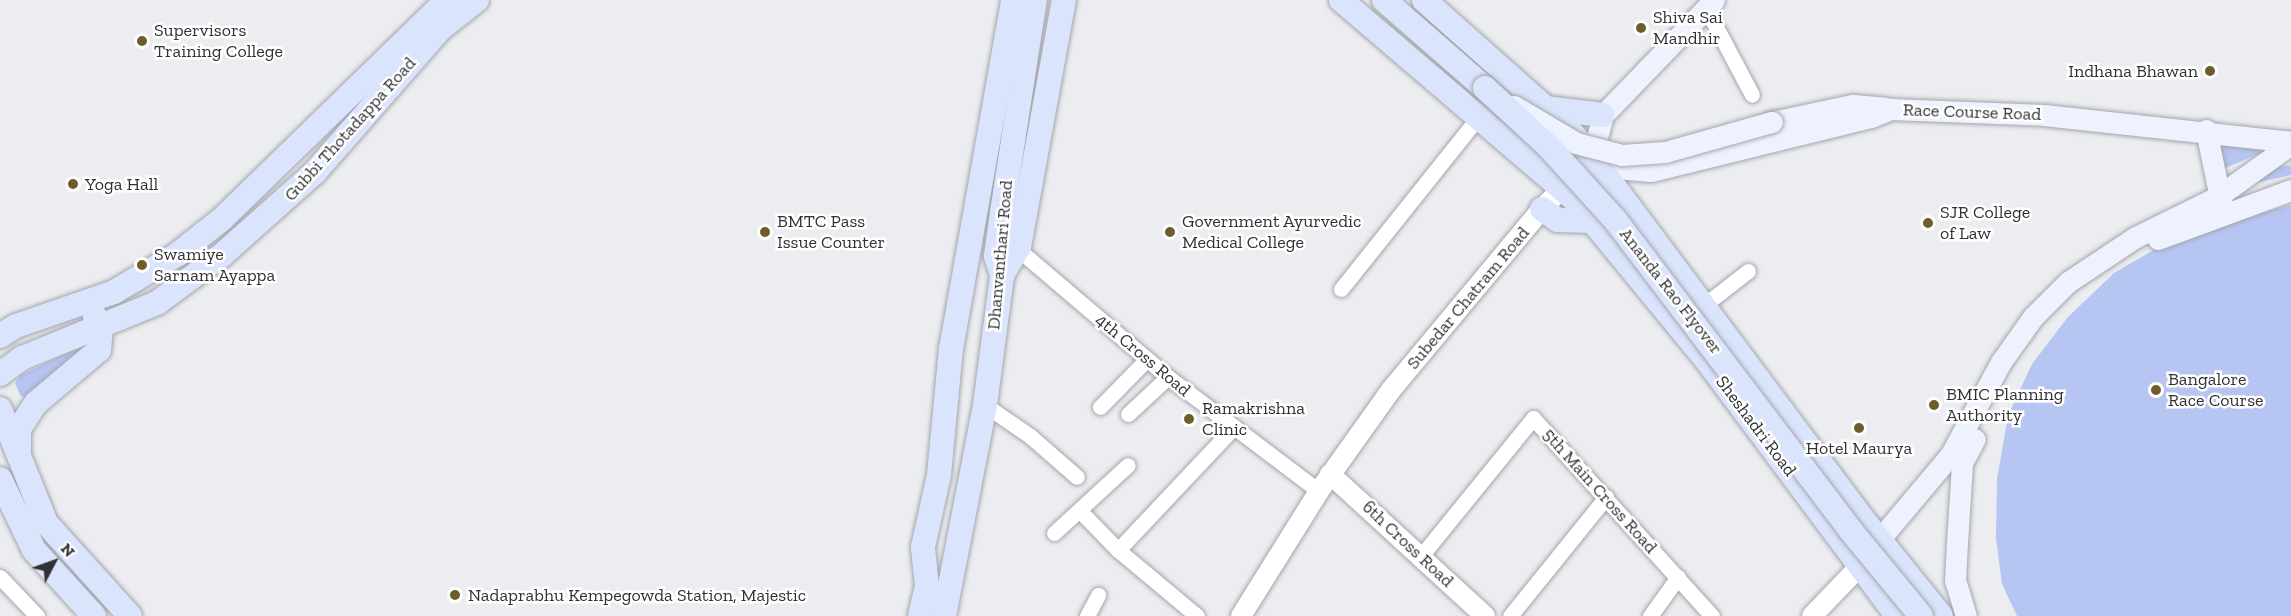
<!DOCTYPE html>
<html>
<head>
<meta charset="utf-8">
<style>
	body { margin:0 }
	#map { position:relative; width:2291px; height:616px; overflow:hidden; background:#ebedf1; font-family:"Zilla Slab",serif }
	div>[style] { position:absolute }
	.green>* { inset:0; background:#b6c5f2 }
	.roads { filter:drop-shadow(0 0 2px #a5a6aa) drop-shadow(0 0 2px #a5a6aa) }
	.minor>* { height:15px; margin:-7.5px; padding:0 7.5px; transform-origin:7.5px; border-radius:7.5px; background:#fff }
	.tertiary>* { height:20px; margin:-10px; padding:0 10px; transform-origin:10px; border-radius:10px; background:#fff }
	.secondary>* { height:21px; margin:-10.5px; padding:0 10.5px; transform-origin:10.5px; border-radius:10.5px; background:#edf2fe }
	.primary>* { height:24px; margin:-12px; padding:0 12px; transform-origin:12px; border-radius:12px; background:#dbe4fd }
	.bridges { filter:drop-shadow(0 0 2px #a5a6aa) drop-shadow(0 0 2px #a5a6aa) }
	.secondary-bridge>* { height:21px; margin:-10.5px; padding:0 10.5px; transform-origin:10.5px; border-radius:10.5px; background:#edf2fe }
	.primary-bridge>* { height:24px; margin:-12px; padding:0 12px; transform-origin:12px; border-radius:12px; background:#dbe4fd }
	.dots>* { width:16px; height:16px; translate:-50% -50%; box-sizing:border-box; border:3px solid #fff; border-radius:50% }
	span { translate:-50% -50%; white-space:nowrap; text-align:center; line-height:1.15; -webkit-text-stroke:5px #fff; paint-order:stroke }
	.poi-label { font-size:18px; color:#313133 }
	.left { translate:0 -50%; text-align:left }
	.right { translate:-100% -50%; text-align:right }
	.street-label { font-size:18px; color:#313133 }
	.north { position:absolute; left:24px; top:532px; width:60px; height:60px; -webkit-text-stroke:4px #fff; paint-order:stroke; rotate:49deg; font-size:16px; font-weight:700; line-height:24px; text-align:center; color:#313133 }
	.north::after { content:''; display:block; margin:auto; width:21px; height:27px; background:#313133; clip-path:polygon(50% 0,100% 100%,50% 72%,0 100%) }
</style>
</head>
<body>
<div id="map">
	<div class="green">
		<i style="clip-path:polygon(2218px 146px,2229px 146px,2270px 149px,2223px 169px)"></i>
		<i style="clip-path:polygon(2291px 165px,2291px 175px,2238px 187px,2269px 168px)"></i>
		<i style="clip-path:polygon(2291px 205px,2291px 616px,2017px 616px,2002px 584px,1996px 538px,1997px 479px,2008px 416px,2032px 364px,2068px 317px,2114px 273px,2188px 230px)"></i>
		<i style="clip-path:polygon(87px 349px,26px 399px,20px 395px,15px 383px,21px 375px,69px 352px)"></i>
	</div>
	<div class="roads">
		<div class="minor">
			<i style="left:1706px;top:8px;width:98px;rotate:62.1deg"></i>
			<i style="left:1013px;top:245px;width:204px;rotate:40.4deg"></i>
			<i style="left:1168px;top:377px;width:189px;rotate:37.1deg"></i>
			<i style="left:1341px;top:289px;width:223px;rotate:-51.4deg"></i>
			<i style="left:1703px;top:306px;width:57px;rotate:-37.9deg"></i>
			<i style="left:985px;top:405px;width:55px;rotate:34.6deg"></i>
			<i style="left:1030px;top:436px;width:62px;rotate:41.1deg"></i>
			<i style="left:1100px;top:407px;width:67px;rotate:-45.6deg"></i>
			<i style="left:1128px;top:414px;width:54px;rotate:-42.8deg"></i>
			<i style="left:1080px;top:511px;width:54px;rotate:45.7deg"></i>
			<i style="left:1118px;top:550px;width:103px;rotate:39.9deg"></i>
			<i style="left:1054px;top:533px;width:100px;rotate:-42.6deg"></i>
			<i style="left:1118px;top:550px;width:168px;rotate:-46.7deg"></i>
			<i style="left:1421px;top:556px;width:178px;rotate:-50.9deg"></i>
			<i style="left:1533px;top:418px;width:267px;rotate:47.9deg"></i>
			<i style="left:0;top:577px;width:54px;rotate:46.5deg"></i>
			<i style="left:1087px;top:616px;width:24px;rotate:-62deg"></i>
			<i style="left:1510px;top:616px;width:153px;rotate:-51.1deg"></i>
			<i style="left:1650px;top:616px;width:48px;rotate:-54.3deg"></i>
		</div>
		<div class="tertiary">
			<i style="left:1330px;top:474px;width:210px;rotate:42.5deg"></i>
			<i style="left:1241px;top:616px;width:147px;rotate:-58deg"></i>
			<i style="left:1319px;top:491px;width:124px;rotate:-54.5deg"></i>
			<i style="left:1391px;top:390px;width:236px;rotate:-50.2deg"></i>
			<i style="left:1542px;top:209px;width:72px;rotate:-46.1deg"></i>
			<i style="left:1812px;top:616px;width:69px;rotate:-46.2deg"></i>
		</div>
		<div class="secondary">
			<i style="left:1714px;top:0;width:160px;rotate:134deg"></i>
			<i style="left:1603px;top:115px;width:43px;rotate:104.7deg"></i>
			<i style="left:1592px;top:157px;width:16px;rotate:38deg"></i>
			<i style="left:1605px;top:167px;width:46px;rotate:5deg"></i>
			<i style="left:1651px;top:171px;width:227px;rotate:-13.8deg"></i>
			<i style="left:1871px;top:117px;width:22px;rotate:-22deg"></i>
			<i style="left:1891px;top:109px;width:153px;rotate:2.2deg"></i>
			<i style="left:2044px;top:115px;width:248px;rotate:6.2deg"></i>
			<i style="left:1772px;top:122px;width:83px;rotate:-11.9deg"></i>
			<i style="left:1853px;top:105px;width:32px;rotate:5deg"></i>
			<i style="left:2206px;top:130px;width:80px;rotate:78.4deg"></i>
			<i style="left:2158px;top:239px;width:142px;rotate:-20.2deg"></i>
			<i style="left:1868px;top:553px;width:129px;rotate:-50deg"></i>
			<i style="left:1951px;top:454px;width:105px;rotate:-61.5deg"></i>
			<i style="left:2001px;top:362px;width:55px;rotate:-54.6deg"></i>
			<i style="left:2033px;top:317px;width:49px;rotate:-45deg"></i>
			<i style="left:2068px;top:282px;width:79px;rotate:-33.7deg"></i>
			<i style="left:2134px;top:238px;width:93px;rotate:-26.3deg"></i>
			<i style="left:2217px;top:197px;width:91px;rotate:-35.6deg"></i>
			<i style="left:1966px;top:616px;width:37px;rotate:-107deg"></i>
			<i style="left:1955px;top:581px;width:38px;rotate:-87deg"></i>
			<i style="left:1957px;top:543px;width:80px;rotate:-86.4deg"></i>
			<i style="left:1962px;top:463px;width:27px;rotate:-62deg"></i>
		</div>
		<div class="primary">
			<i style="left:1341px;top:0;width:308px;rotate:40.5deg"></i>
			<i style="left:1575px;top:200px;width:205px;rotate:50.6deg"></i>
			<i style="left:1705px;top:358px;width:322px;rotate:53.3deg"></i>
			<i style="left:1384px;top:0;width:134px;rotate:41.1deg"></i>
			<i style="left:1424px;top:0;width:190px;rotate:41.6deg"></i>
			<i style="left:1566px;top:126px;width:40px;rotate:50deg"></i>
			<i style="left:1592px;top:157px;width:457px;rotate:53.2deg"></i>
			<i style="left:1866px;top:523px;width:119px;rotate:51.1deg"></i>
			<i style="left:1545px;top:108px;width:58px;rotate:6.9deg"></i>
			<i style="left:1542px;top:209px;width:19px;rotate:35deg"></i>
			<i style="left:1558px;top:220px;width:34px;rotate:2deg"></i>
			<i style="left:1002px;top:275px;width:33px;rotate:-59deg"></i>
			<i style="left:1019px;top:247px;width:251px;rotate:-79.7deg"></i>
			<i style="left:0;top:336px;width:19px;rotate:-32deg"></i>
			<i style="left:16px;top:326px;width:104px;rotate:-19.1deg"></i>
			<i style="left:114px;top:292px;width:74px;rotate:-30.7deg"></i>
			<i style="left:178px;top:254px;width:56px;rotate:-38.5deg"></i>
			<i style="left:222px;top:219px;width:314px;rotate:-44.2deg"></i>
			<i style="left:0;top:374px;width:27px;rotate:-36deg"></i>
			<i style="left:22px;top:358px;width:146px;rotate:-22.2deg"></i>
			<i style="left:157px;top:303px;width:81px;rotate:-36.4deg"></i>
			<i style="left:222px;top:255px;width:125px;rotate:-41.7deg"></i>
			<i style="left:315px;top:172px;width:190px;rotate:-48.8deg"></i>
			<i style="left:440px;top:29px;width:47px;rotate:-38.1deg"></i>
			<i style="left:0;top:409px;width:123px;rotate:68deg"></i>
			<i style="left:46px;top:523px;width:125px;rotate:47.9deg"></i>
			<i style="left:19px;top:452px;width:23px;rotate:-90deg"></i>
			<i style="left:19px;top:429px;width:31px;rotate:-57deg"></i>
			<i style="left:36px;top:403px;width:82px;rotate:-40.1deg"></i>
			<i style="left:99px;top:350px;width:21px;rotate:-85deg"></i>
			<i style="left:101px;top:329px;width:14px;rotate:-115deg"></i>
			<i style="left:0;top:479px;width:79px;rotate:64.4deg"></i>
			<i style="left:34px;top:550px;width:89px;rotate:47.7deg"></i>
			<i style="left:920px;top:616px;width:31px;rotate:-77deg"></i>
			<i style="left:927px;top:586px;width:39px;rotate:-96deg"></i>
			<i style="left:923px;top:547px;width:74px;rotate:-77.5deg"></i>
			<i style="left:939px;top:475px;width:127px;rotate:-84.6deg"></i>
			<i style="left:951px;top:349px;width:354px;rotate:-79.9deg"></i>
			<i style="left:944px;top:616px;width:215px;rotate:-79deg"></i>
			<i style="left:985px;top:405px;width:131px;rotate:-82.5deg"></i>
			<i style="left:1002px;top:275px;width:20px;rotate:-108deg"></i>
			<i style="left:996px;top:256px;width:44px;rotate:-82.2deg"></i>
			<i style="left:1002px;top:212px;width:215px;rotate:-81.2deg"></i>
		</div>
	</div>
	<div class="bridges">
		<div class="secondary-bridge">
			<i style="left:1514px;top:106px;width:72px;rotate:30.8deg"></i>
			<i style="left:1576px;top:143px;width:48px;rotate:14.6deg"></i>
			<i style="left:1622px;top:155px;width:43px;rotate:-4deg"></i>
			<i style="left:1665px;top:152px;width:111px;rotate:-15.7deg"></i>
		</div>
		<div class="primary-bridge">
			<i style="left:1485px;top:88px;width:87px;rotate:42.7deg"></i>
			<i style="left:1549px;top:147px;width:100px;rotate:47.8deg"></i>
			<i style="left:1616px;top:221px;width:389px;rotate:52.8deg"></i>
			<i style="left:1851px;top:531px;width:110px;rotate:50.5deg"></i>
		</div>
	</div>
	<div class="dots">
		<i style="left:1641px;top:28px;background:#6e5c2a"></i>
		<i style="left:142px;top:41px;background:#6e5c2a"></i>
		<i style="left:2210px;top:71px;background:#6e5c2a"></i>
		<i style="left:73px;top:184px;background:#6e5c2a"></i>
		<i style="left:1928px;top:223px;background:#6e5c2a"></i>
		<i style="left:765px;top:232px;background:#6e5c2a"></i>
		<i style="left:1170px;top:232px;background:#6e5c2a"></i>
		<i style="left:142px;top:265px;background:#6e5c2a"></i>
		<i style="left:2156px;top:390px;background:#6e5c2a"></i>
		<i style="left:1934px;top:405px;background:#6e5c2a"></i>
		<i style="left:1189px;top:419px;background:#6e5c2a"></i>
		<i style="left:1859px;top:428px;background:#6e5c2a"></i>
		<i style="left:455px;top:595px;background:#6e5c2a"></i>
	</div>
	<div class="poi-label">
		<span class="left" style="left:1653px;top:28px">Shiva Sai<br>Mandhir</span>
		<span class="left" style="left:154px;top:41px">Supervisors<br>Training College</span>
		<span class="right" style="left:2198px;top:71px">Indhana Bhawan</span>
		<span class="left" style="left:85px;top:184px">Yoga Hall</span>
		<span class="left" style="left:1940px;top:223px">SJR College<br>of Law</span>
		<span class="left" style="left:777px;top:232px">BMTC Pass<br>Issue Counter</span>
		<span class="left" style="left:1182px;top:232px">Government Ayurvedic<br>Medical College</span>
		<span class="left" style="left:154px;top:265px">Swamiye<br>Sarnam Ayappa</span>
		<span class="left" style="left:2168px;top:390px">Bangalore<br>Race Course</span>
		<span class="left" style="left:1946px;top:405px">BMIC Planning<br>Authority</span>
		<span class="left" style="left:1202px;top:419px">Ramakrishna<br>Clinic</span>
		<span style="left:1859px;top:448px">Hotel Maurya</span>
		<span class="left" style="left:468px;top:595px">Nadaprabhu Kempegowda Station, Majestic</span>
	</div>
	<div class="street-label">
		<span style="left:1972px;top:112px;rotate:2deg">Race Course Road</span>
		<span style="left:350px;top:129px;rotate:-48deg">Gubbi Thotadappa Road</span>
		<span style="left:1000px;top:255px;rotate:-85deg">Dhanvanthari Road</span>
		<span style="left:1671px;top:291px;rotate:52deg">Ananda Rao Flyover</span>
		<span style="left:1468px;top:298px;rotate:-50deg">Subedar Chatram Road</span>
		<span style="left:1143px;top:355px;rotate:40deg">4th Cross Road</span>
		<span style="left:1756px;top:426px;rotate:53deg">Sheshadri Road</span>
		<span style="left:1600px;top:491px;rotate:48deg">5th Main Cross Road</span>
		<span style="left:1408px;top:544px;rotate:43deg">6th Cross Road</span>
	</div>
	<div class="north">N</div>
</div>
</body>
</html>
